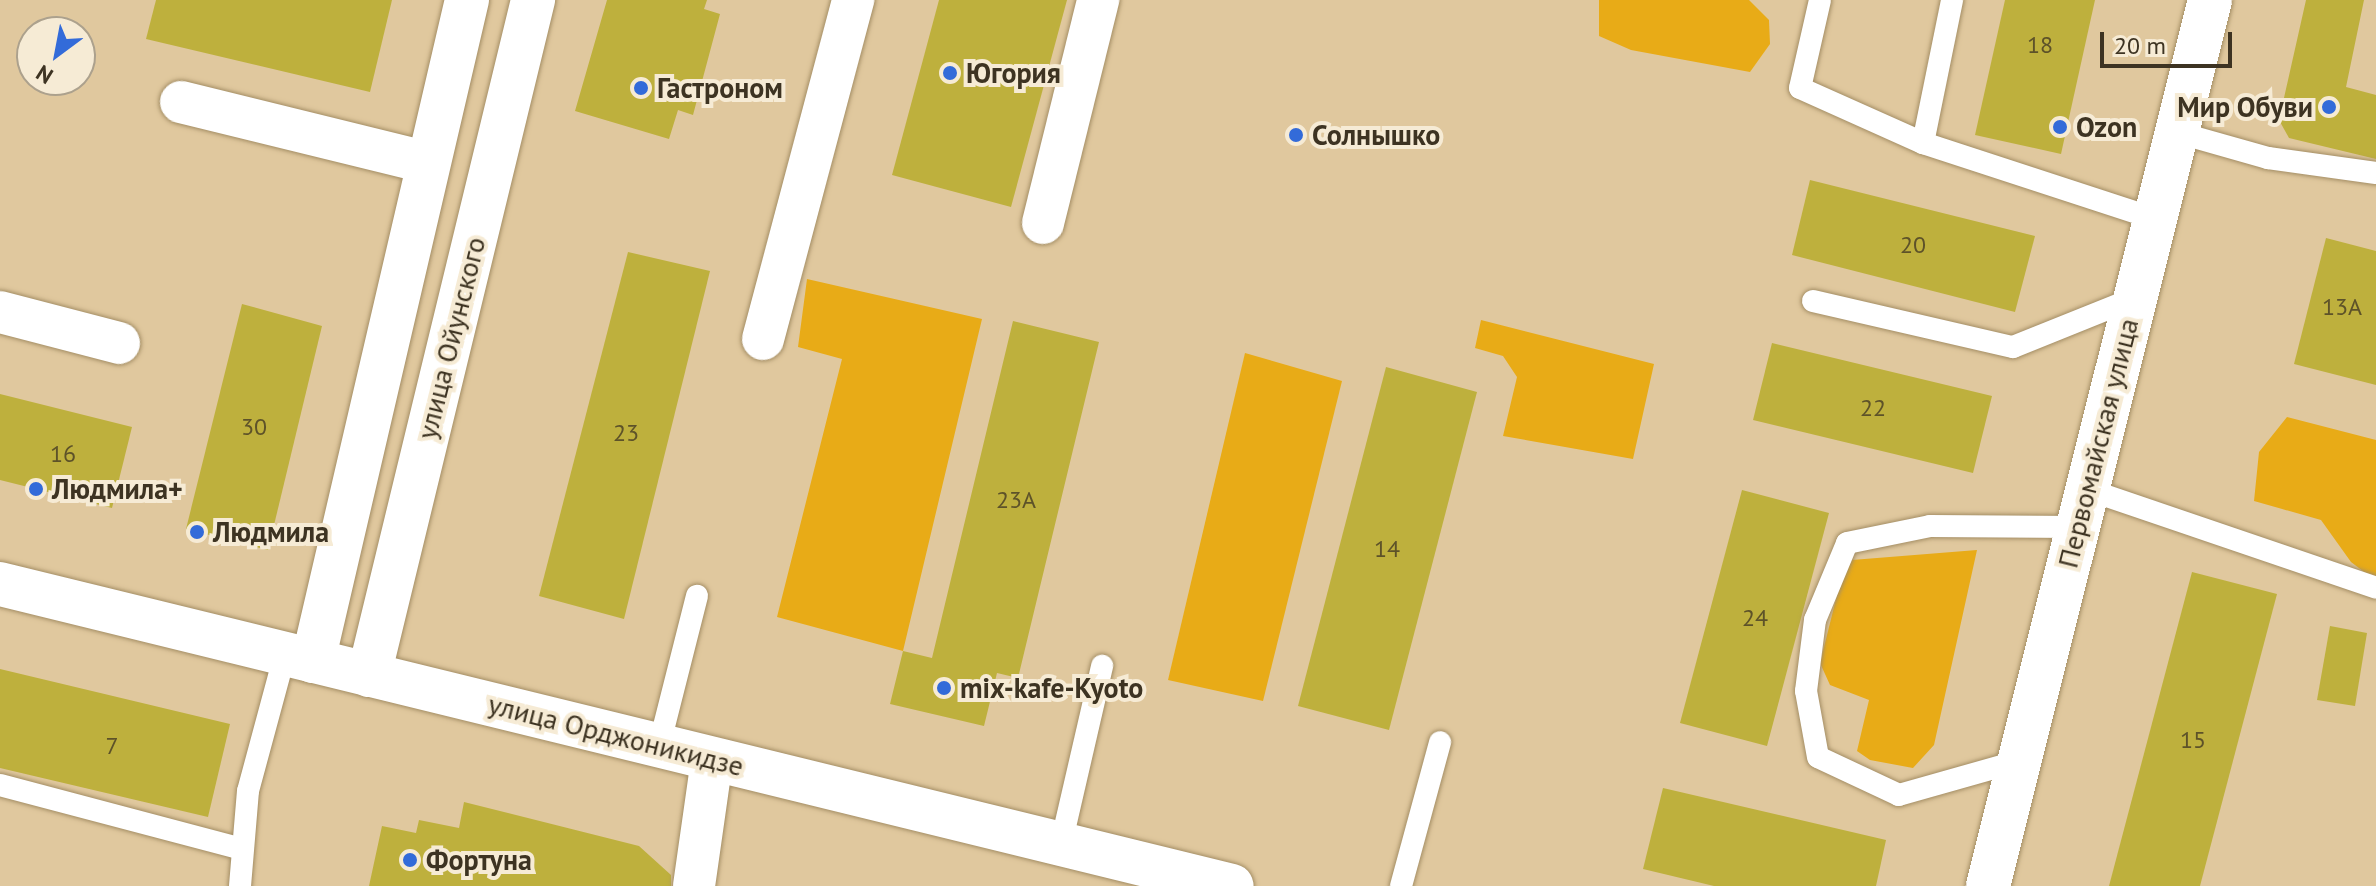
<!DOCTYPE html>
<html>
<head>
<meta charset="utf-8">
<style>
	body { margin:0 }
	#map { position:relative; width:2376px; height:886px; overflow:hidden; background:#e0c89e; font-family:"PT Sans",sans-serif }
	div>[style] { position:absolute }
	.green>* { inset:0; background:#e8ab17 }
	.building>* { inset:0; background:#beb03d }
	.roads { filter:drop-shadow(0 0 2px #a48e65) drop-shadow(0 0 2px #a48e65) }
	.service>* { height:22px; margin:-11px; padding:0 11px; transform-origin:11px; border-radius:11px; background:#fff }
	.minor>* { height:42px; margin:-21px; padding:0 21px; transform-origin:21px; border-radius:21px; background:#fff }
	.tertiary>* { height:44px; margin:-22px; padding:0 22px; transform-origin:22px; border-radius:22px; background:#fff }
	.secondary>* { height:44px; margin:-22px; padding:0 22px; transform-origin:22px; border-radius:22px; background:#fff }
	.dots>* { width:22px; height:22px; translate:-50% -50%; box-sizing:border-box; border:4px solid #f6ebd5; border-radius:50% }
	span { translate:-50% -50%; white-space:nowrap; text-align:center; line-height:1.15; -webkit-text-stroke:8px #f6ebd5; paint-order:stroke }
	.number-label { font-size:24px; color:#5d5229 }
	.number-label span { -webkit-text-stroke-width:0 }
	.poi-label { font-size:28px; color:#3d3322; font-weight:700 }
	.left { translate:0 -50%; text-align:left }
	.right { translate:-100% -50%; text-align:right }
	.street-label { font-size:28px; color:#3d3322 }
	.north { position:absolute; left:16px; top:16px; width:80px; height:80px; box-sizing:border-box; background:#f6ebd5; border:2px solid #aca18d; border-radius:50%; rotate:212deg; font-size:22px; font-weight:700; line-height:32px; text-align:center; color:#3d3322 }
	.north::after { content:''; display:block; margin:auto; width:28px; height:36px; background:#336bd9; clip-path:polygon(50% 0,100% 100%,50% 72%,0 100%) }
	.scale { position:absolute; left:2100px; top:32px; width:132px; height:36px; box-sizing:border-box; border:4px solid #3d3322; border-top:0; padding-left:10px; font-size:24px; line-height:28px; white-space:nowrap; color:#3d3322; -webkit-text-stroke:6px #f6ebd5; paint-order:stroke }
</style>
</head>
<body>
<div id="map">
	<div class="green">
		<i style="clip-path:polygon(1599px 0,1749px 0,1769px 20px,1770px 44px,1750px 72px,1631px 50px,1599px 36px)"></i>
		<i style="clip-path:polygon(807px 279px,982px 319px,903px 651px,777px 617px,842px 359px,798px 347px)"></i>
		<i style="clip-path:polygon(1481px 320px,1654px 364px,1633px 459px,1503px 436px,1517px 377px,1503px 356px,1475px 348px)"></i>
		<i style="clip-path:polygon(1245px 353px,1342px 381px,1263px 701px,1168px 680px)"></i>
		<i style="clip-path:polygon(2287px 417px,2376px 440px,2376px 581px,2351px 562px,2321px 520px,2254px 501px,2259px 452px)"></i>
		<i style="clip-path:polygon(1977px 550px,1934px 745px,1913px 768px,1870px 760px,1857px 751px,1869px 700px,1830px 685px,1820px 663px,1841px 579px,1852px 560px)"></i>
	</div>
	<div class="building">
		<i style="clip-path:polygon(156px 0,392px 0,370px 92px,146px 39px)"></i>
		<i style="clip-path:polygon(607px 0,707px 0,704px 9px,720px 14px,693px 115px,678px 110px,669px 139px,575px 111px)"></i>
		<i style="clip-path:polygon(939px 0,1067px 0,1011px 207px,892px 175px)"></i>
		<i style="clip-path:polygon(2005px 0,2095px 0,2061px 154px,1975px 135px)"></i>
		<i style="clip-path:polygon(2306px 0,2364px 0,2346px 87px,2376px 95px,2376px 159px,2289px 138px,2279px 120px)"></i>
		<i style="clip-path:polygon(1810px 180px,2035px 236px,2015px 312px,1792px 255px)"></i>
		<i style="clip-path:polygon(2326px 238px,2376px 251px,2376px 385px,2294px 364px)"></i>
		<i style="clip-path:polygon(628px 252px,710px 271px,624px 619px,539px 596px)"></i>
		<i style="clip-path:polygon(242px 304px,322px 326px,268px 550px,186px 529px)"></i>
		<i style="clip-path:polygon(1013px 321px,1099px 342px,1018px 678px,997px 673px,984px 726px,890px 704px,903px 651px,932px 658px)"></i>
		<i style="clip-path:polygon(1772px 343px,1992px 396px,1973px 473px,1753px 420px)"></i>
		<i style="clip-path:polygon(1386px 367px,1477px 392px,1389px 730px,1298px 706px)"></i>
		<i style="clip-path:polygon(0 394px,132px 427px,112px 508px,0 480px)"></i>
		<i style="clip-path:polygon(1742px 490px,1829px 513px,1767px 746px,1680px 723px)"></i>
		<i style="clip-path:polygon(2192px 572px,2277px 594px,2200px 886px,2109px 886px)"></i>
		<i style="clip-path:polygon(2330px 626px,2367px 633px,2355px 706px,2317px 700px)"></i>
		<i style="clip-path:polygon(0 669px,230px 724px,208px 817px,0 768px)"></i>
		<i style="clip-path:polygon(1663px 788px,1886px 840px,1876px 886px,1714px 886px,1643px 869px)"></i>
		<i style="clip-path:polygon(464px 802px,639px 846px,671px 875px,671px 886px,369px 886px,382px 826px,416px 833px,419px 820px,459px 828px)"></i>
	</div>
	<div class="roads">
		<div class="service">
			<i style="left:1820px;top:0;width:90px;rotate:102.8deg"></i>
			<i style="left:1800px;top:88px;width:135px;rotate:24.1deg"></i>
			<i style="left:1923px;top:143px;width:244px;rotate:18.1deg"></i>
			<i style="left:2176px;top:132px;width:96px;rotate:15.8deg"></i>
			<i style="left:2268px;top:158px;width:109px;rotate:7.9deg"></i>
			<i style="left:1923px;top:143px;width:146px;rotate:-78.5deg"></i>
			<i style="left:1813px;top:301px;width:205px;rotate:13deg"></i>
			<i style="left:2013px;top:347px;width:131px;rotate:-21.9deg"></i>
			<i style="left:2086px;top:489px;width:306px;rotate:18.8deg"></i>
			<i style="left:659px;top:746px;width:155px;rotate:-75.8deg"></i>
			<i style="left:2019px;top:761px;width:125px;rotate:164.2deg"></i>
			<i style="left:1899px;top:795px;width:89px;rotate:-154.9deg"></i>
			<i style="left:1818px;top:757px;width:67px;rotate:-100.3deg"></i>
			<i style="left:1806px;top:691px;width:72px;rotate:-82.8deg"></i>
			<i style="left:1815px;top:620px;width:83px;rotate:-67.4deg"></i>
			<i style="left:1847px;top:543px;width:85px;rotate:-11.6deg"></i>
			<i style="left:1930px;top:526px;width:147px;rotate:0.4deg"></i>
			<i style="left:0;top:785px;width:246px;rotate:14.8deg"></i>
			<i style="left:1061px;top:844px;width:183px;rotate:-77deg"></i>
			<i style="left:240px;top:886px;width:95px;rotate:-85.2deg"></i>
			<i style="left:248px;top:791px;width:142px;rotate:-74.9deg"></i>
			<i style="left:1401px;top:886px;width:149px;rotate:-74.8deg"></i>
		</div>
		<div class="minor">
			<i style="left:181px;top:102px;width:255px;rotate:13.8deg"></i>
			<i style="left:1043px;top:223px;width:230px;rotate:-76.1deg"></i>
			<i style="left:0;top:312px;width:123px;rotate:14.6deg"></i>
			<i style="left:763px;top:339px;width:351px;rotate:-75.1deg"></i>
			<i style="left:694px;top:886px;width:128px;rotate:-81.9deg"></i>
		</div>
		<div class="tertiary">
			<i style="left:0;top:584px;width:1268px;rotate:13.77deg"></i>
			<i style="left:313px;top:661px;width:679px;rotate:-76.89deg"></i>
			<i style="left:369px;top:675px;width:695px;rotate:-76.34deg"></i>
		</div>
		<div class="secondary">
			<i style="left:1988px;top:886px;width:913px;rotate:-75.93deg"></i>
		</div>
	</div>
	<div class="dots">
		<i style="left:950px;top:73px;background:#336bd9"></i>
		<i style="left:641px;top:88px;background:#336bd9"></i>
		<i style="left:2329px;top:107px;background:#336bd9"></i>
		<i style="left:2060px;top:127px;background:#336bd9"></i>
		<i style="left:1296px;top:135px;background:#336bd9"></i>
		<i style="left:36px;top:489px;background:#336bd9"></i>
		<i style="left:197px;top:532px;background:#336bd9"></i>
		<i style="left:944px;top:688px;background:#336bd9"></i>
		<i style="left:410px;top:860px;background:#336bd9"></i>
	</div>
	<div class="number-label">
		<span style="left:2040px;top:45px">18</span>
		<span style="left:1913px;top:245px">20</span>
		<span style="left:2342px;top:307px">13А</span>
		<span style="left:1873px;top:408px">22</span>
		<span style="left:254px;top:427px">30</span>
		<span style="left:626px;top:433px">23</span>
		<span style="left:63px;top:454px">16</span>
		<span style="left:1016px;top:500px">23А</span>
		<span style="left:1387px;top:549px">14</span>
		<span style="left:1755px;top:618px">24</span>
		<span style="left:2193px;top:740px">15</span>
		<span style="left:112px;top:746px">7</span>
	</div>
	<div class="poi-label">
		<span class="left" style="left:966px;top:73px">Югория</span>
		<span class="left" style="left:657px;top:88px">Гастроном</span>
		<span class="right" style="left:2313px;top:107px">Мир Обуви</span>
		<span class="left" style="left:2076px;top:127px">Ozon</span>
		<span class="left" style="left:1312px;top:135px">Солнышко</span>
		<span class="left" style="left:52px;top:489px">Людмила+</span>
		<span class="left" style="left:213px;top:532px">Людмила</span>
		<span class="left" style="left:960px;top:688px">mix-kafe-Kyoto</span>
		<span class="left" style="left:426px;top:860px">Фортуна</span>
	</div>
	<div class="street-label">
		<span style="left:451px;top:338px;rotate:-76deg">улица Ойунского</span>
		<span style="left:2098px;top:443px;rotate:-76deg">Первомайская улица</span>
		<span style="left:616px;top:735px;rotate:14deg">улица Орджоникидзе</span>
	</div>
	<div class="north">N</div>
	<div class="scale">20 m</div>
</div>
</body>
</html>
